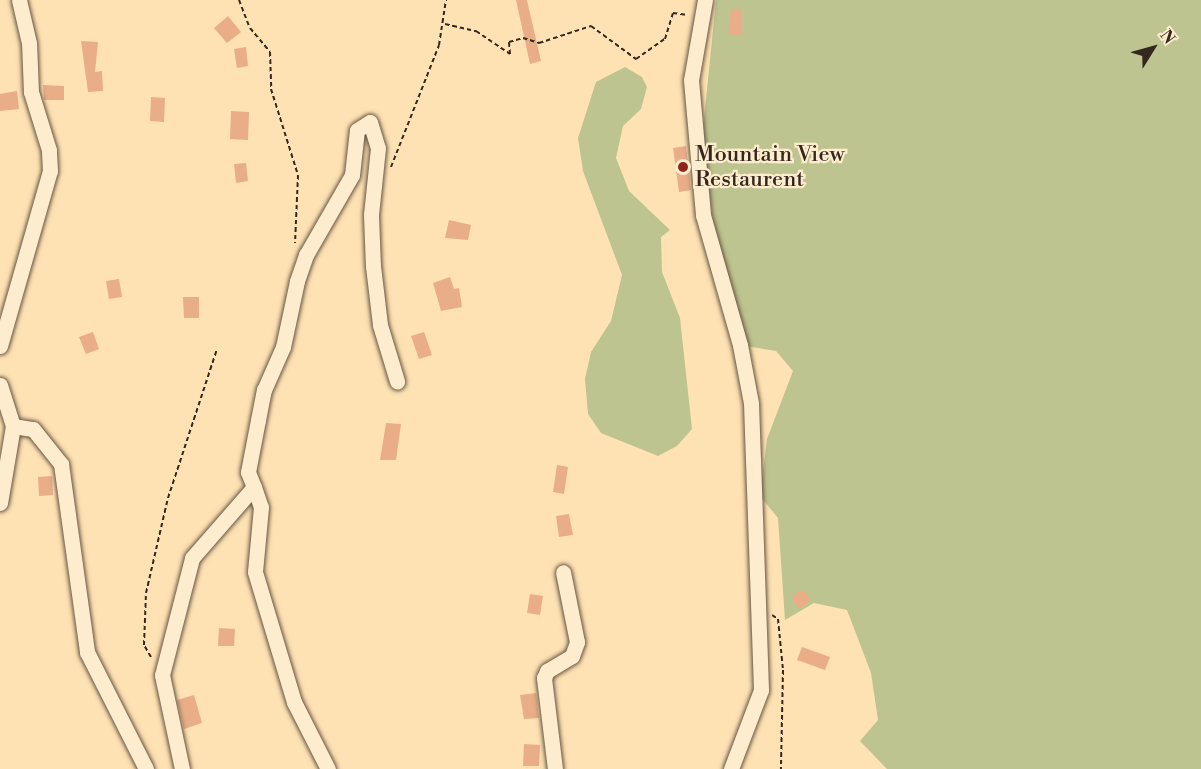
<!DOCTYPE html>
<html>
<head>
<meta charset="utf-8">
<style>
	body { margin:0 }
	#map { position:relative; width:1201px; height:769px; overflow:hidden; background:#fee2b3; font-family:"Libre Bodoni",serif }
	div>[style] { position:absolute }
	.green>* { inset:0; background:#bdc48f }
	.building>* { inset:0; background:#e9ad88 }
	.round { border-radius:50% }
	.path>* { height:2px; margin-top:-1px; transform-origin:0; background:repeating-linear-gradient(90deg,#35261e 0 4.5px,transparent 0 7.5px) }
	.roads { filter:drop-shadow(0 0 2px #675543) drop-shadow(0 0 2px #675543) }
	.minor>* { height:15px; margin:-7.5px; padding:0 7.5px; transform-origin:7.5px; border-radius:7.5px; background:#feecce }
	.dots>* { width:16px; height:16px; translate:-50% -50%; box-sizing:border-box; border:3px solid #feecce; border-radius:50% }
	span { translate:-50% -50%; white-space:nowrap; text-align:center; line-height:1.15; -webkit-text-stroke:4.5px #feecce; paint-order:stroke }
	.poi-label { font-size:22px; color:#35261e }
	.left { translate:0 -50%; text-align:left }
	.north { position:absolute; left:1123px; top:18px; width:60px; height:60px; -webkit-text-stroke:4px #feecce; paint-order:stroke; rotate:53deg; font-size:16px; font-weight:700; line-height:24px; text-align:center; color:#35261e }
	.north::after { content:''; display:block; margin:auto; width:21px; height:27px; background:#35261e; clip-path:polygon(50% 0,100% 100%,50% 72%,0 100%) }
</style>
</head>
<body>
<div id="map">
	<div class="green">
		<i style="clip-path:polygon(716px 0,1201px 0,1201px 769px,887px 769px,860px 741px,878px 720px,871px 673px,847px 610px,814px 603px,785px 620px,778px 518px,760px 496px,767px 439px,793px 371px,776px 351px,746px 346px,713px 220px,702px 139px)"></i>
		<i style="clip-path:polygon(625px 67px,642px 77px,647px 87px,641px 109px,623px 126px,616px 158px,629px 191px,670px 230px,661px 237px,662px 272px,680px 318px,692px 429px,677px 446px,658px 456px,601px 433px,588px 414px,585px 379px,591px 352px,611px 321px,622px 275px,583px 171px,578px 138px,596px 82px)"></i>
	</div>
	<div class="building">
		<i style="clip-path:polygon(516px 0,527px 0,541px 61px,530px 64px)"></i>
		<i style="clip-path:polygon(731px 9px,742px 9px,741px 36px,728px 34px)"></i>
		<i style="clip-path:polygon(228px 16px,241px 32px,227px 43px,214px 28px)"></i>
		<i style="clip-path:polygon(81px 41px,98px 42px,95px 72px,102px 71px,103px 91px,88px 92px)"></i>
		<i style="clip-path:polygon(246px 47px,248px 66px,237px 68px,234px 49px)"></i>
		<i style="clip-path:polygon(43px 85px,64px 86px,64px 100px,44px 100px)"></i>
		<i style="clip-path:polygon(17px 91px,19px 109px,0 111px,0 94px)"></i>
		<i style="clip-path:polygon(151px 97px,165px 98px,164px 122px,150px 121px)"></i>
		<i style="clip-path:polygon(231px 111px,249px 112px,248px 140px,230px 139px)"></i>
		<i style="clip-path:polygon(686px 146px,691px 190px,679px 192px,673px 148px)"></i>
		<i style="clip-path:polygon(246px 163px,248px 181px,236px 183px,234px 164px)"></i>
		<i style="clip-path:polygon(449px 220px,471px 225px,468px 240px,445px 238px)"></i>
		<i style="clip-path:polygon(450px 277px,454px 289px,459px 288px,462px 307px,441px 311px,433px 283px)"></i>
		<i style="clip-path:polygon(119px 279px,122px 297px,109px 299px,106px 281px)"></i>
		<i style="clip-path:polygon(183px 297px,199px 297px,199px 318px,184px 318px)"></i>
		<i style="clip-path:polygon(93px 332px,99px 349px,86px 354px,79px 337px)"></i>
		<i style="clip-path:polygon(424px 332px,432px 355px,419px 359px,411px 336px)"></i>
		<i style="clip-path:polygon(386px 423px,401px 424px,396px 460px,380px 460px)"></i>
		<i style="clip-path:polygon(557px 465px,568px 467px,564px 494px,553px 492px)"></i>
		<i style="clip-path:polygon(52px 476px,53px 495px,39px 496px,38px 477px)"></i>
		<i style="clip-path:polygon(569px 514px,573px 535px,559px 537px,556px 516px)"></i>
		<i class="round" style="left:793px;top:591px;width:16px;height:16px"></i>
		<i style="clip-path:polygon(530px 594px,543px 596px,540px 615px,527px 613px)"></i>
		<i style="clip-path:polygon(219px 628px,235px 629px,234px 646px,218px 646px)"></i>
		<i style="clip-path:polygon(802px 647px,830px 657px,825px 670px,797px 660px)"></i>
		<i style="clip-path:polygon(536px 693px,539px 718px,524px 719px,520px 695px)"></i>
		<i style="clip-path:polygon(194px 695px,202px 723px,184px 729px,177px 700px)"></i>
		<i style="clip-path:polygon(524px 744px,540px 745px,539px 766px,523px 766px)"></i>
	</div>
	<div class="path">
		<i style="left:239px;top:0;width:30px;rotate:69deg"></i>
		<i style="left:250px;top:28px;width:31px;rotate:50deg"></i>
		<i style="left:270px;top:52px;width:37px;rotate:88deg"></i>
		<i style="left:271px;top:89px;width:90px;rotate:72.6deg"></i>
		<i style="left:298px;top:175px;width:68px;rotate:92.5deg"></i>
		<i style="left:445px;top:24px;width:32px;rotate:13deg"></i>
		<i style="left:476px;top:31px;width:41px;rotate:34.1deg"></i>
		<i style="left:510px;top:54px;width:12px;rotate:-95deg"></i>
		<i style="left:509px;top:42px;width:15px;rotate:-16deg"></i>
		<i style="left:523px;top:38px;width:17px;rotate:17deg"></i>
		<i style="left:539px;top:43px;width:55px;rotate:-18.1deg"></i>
		<i style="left:591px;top:26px;width:56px;rotate:36.3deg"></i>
		<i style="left:636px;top:59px;width:35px;rotate:-35deg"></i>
		<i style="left:665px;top:39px;width:27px;rotate:-73deg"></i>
		<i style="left:673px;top:13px;width:15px;rotate:8deg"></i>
		<i style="left:391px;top:167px;width:131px;rotate:-68.5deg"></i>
		<i style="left:439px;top:45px;width:46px;rotate:-81.2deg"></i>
		<i style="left:772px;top:615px;width:7px;rotate:34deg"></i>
		<i style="left:778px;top:619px;width:51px;rotate:84.4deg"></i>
		<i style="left:783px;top:670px;width:99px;rotate:91.2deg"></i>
		<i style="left:151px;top:657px;width:14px;rotate:-120deg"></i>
		<i style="left:144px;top:645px;width:52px;rotate:-87.8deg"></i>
		<i style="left:146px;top:593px;width:98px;rotate:-77deg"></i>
		<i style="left:168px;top:498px;width:157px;rotate:-71.8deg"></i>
	</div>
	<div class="roads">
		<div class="minor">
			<i style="left:705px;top:0;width:81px;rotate:99.9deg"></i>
			<i style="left:691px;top:80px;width:136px;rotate:84.9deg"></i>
			<i style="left:703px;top:215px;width:135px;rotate:74.1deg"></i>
			<i style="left:740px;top:345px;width:59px;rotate:79.3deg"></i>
			<i style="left:751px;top:403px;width:57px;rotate:88deg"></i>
			<i style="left:753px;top:460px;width:230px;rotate:88deg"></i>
			<i style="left:761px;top:690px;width:85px;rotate:110.8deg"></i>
			<i style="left:0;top:346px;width:182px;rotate:-74.1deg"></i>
			<i style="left:50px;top:171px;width:21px;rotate:-93deg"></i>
			<i style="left:49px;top:150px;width:61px;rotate:-107.2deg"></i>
			<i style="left:31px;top:92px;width:49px;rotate:-92.3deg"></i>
			<i style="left:29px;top:43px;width:44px;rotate:-103.1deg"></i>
			<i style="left:0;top:385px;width:43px;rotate:72.4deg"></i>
			<i style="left:254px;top:487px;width:16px;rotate:-112deg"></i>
			<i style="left:248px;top:472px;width:53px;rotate:-79.1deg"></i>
			<i style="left:258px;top:420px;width:31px;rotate:-79deg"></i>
			<i style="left:264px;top:390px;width:47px;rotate:-66.2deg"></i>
			<i style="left:283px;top:347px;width:67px;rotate:-78deg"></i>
			<i style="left:297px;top:281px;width:28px;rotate:-71deg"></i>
			<i style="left:306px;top:255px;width:92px;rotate:-60.1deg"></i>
			<i style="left:352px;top:175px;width:45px;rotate:-83.7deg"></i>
			<i style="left:357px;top:130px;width:15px;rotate:-32deg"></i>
			<i style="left:370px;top:122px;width:27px;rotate:73deg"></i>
			<i style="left:378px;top:148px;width:67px;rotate:96deg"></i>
			<i style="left:371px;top:215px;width:51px;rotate:87.8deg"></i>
			<i style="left:373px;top:266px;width:59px;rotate:83.2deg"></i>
			<i style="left:380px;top:325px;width:59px;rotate:73.1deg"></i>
			<i style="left:0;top:503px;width:78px;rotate:-80.4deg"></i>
			<i style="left:13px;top:426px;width:20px;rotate:9deg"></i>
			<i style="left:33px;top:429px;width:45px;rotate:51.3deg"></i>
			<i style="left:61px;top:464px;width:190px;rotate:82.1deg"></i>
			<i style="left:87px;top:652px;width:131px;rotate:63.2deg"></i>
			<i style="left:182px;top:769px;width:96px;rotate:-102deg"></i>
			<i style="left:162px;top:675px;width:121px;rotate:-75.6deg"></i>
			<i style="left:192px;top:558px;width:94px;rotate:-48.9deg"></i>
			<i style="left:254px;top:487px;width:21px;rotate:71deg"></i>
			<i style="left:261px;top:507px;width:65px;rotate:95.3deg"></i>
			<i style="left:255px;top:572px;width:136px;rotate:73.3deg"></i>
			<i style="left:294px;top:702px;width:75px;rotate:63.1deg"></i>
			<i style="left:555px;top:769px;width:92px;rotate:-96.9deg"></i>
			<i style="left:544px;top:678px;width:8px;rotate:-67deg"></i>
			<i style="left:547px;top:671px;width:29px;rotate:-31deg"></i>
			<i style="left:572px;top:656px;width:15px;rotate:-70deg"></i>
			<i style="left:577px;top:642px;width:71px;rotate:-101.3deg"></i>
		</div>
	</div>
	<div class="dots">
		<i style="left:683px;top:167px;background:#8f2418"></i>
	</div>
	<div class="poi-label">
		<span class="left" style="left:695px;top:167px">Mountain View<br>Restaurent</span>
	</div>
	<div class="north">N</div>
</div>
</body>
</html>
